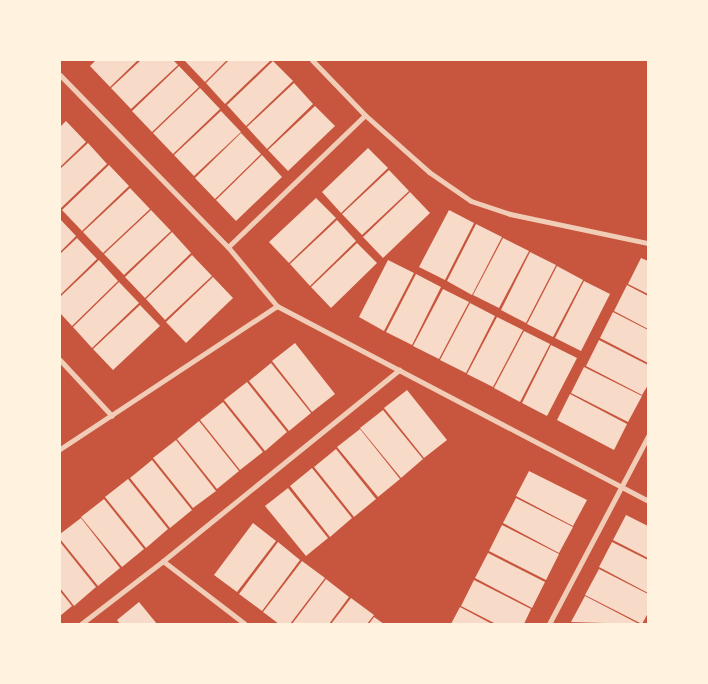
<!DOCTYPE html>
<html>
<head>
<meta charset="utf-8">
<style>
	body { margin:0 }
	#map { position:relative; width:708px; height:684px; overflow:hidden; background:#c8553d; font-family:Mulish,sans-serif }
	div>[style] { position:absolute }
	.building>* { inset:0; background:#f7dbc8 }
	.minor>* { height:5px; margin:-2.5px; padding:0 2.5px; transform-origin:2.5px; border-radius:2.5px; background:#f1ccb7 }
	span { translate:-50% -50%; white-space:nowrap; text-align:center; line-height:1.15; -webkit-text-stroke:5px #fff3e0; paint-order:stroke }
	.frame { position:absolute; inset:0; border:61px solid #fff3e0; pointer-events:none }
</style>
</head>
<body>
<div id="map">
	<div class="building">
		<i style="clip-path:polygon(96px 60px,138px 60px,110px 87px,90px 66px)"></i>
		<i style="clip-path:polygon(141px 60px,173px 60px,178px 65px,131px 109px,111px 88px)"></i>
		<i style="clip-path:polygon(184px 60px,227px 60px,205px 82px)"></i>
		<i style="clip-path:polygon(229px 60px,271px 60px,225px 104px,206px 83px)"></i>
		<i style="clip-path:polygon(273px 61px,293px 81px,246px 126px,227px 105px)"></i>
		<i style="clip-path:polygon(179px 66px,199px 87px,152px 132px,132px 111px)"></i>
		<i style="clip-path:polygon(294px 83px,313px 104px,267px 149px,247px 127px)"></i>
		<i style="clip-path:polygon(200px 88px,220px 109px,173px 154px,153px 133px)"></i>
		<i style="clip-path:polygon(315px 106px,335px 126px,288px 171px,268px 150px)"></i>
		<i style="clip-path:polygon(221px 111px,241px 132px,194px 176px,174px 155px)"></i>
		<i style="clip-path:polygon(66px 121px,86px 142px,60px 167px,60px 127px)"></i>
		<i style="clip-path:polygon(241px 133px,261px 154px,215px 199px,195px 178px)"></i>
		<i style="clip-path:polygon(88px 143px,107px 164px,61px 208px,60px 169px)"></i>
		<i style="clip-path:polygon(368px 148px,388px 168px,341px 213px,322px 192px)"></i>
		<i style="clip-path:polygon(262px 155px,282px 177px,236px 221px,216px 200px)"></i>
		<i style="clip-path:polygon(109px 165px,129px 186px,82px 231px,62px 210px)"></i>
		<i style="clip-path:polygon(389px 170px,409px 191px,362px 235px,342px 214px)"></i>
		<i style="clip-path:polygon(130px 188px,150px 209px,103px 253px,83px 232px)"></i>
		<i style="clip-path:polygon(410px 192px,430px 213px,383px 258px,363px 237px)"></i>
		<i style="clip-path:polygon(316px 198px,336px 218px,289px 263px,269px 242px)"></i>
		<i style="clip-path:polygon(151px 210px,171px 231px,124px 275px,104px 254px)"></i>
		<i style="clip-path:polygon(449px 210px,474px 223px,445px 280px,419px 267px)"></i>
		<i style="clip-path:polygon(60px 219px,76px 236px,60px 252px)"></i>
		<i style="clip-path:polygon(337px 220px,356px 241px,310px 286px,290px 264px)"></i>
		<i style="clip-path:polygon(476px 224px,502px 237px,472px 295px,447px 281px)"></i>
		<i style="clip-path:polygon(172px 232px,191px 253px,145px 298px,125px 277px)"></i>
		<i style="clip-path:polygon(77px 238px,97px 259px,60px 295px,60px 254px)"></i>
		<i style="clip-path:polygon(503px 238px,529px 251px,499px 308px,473px 295px)"></i>
		<i style="clip-path:polygon(357px 243px,377px 263px,331px 308px,311px 287px)"></i>
		<i style="clip-path:polygon(530px 252px,556px 265px,526px 323px,501px 310px)"></i>
		<i style="clip-path:polygon(192px 255px,212px 276px,165px 320px,146px 299px)"></i>
		<i style="clip-path:polygon(641px 258px,648px 261px,648px 294px,628px 284px)"></i>
		<i style="clip-path:polygon(99px 260px,118px 281px,72px 326px,60px 313px,60px 297px)"></i>
		<i style="clip-path:polygon(388px 260px,414px 273px,384px 331px,359px 317px)"></i>
		<i style="clip-path:polygon(557px 266px,583px 280px,553px 337px,527px 324px)"></i>
		<i style="clip-path:polygon(416px 274px,441px 287px,412px 345px,386px 332px)"></i>
		<i style="clip-path:polygon(213px 277px,233px 298px,186px 343px,166px 322px)"></i>
		<i style="clip-path:polygon(584px 281px,610px 294px,581px 351px,555px 338px)"></i>
		<i style="clip-path:polygon(119px 282px,139px 303px,92px 348px,73px 327px)"></i>
		<i style="clip-path:polygon(627px 285px,648px 296px,648px 329px,614px 311px)"></i>
		<i style="clip-path:polygon(443px 289px,469px 302px,439px 359px,413px 346px)"></i>
		<i style="clip-path:polygon(470px 303px,495px 316px,466px 373px,440px 360px)"></i>
		<i style="clip-path:polygon(140px 305px,160px 326px,113px 370px,93px 349px)"></i>
		<i style="clip-path:polygon(613px 312px,648px 330px,648px 363px,600px 338px)"></i>
		<i style="clip-path:polygon(497px 317px,523px 330px,493px 387px,467px 374px)"></i>
		<i style="clip-path:polygon(524px 331px,550px 344px,520px 402px,494px 388px)"></i>
		<i style="clip-path:polygon(599px 340px,648px 365px,648px 385px,642px 395px,586px 366px)"></i>
		<i style="clip-path:polygon(295px 343px,335px 394px,312px 412px,272px 361px)"></i>
		<i style="clip-path:polygon(551px 345px,577px 358px,547px 416px,522px 403px)"></i>
		<i style="clip-path:polygon(271px 363px,311px 413px,289px 431px,249px 381px)"></i>
		<i style="clip-path:polygon(584px 367px,642px 396px,628px 422px,571px 393px)"></i>
		<i style="clip-path:polygon(247px 382px,287px 432px,265px 451px,224px 400px)"></i>
		<i style="clip-path:polygon(407px 390px,447px 440px,424px 458px,384px 408px)"></i>
		<i style="clip-path:polygon(570px 394px,627px 424px,614px 450px,557px 420px)"></i>
		<i style="clip-path:polygon(223px 402px,263px 452px,240px 470px,200px 420px)"></i>
		<i style="clip-path:polygon(383px 410px,423px 459px,401px 478px,360px 428px)"></i>
		<i style="clip-path:polygon(199px 421px,239px 471px,217px 489px,177px 439px)"></i>
		<i style="clip-path:polygon(360px 429px,400px 479px,378px 497px,337px 447px)"></i>
		<i style="clip-path:polygon(176px 440px,216px 491px,193px 508px,153px 458px)"></i>
		<i style="clip-path:polygon(336px 449px,376px 499px,354px 517px,314px 467px)"></i>
		<i style="clip-path:polygon(152px 460px,192px 510px,170px 528px,130px 478px)"></i>
		<i style="clip-path:polygon(312px 468px,352px 518px,330px 537px,290px 486px)"></i>
		<i style="clip-path:polygon(529px 471px,587px 500px,573px 526px,516px 496px)"></i>
		<i style="clip-path:polygon(128px 479px,168px 529px,146px 548px,105px 497px)"></i>
		<i style="clip-path:polygon(288px 488px,328px 538px,306px 556px,265px 506px)"></i>
		<i style="clip-path:polygon(516px 498px,573px 527px,559px 553px,503px 523px)"></i>
		<i style="clip-path:polygon(104px 499px,144px 549px,122px 567px,81px 517px)"></i>
		<i style="clip-path:polygon(626px 515px,648px 526px,648px 558px,613px 540px)"></i>
		<i style="clip-path:polygon(81px 518px,120px 568px,98px 586px,60px 539px,60px 534px)"></i>
		<i style="clip-path:polygon(253px 523px,276px 541px,237px 592px,214px 575px)"></i>
		<i style="clip-path:polygon(502px 525px,559px 554px,546px 580px,489px 551px)"></i>
		<i style="clip-path:polygon(60px 542px,96px 587px,74px 606px,60px 588px)"></i>
		<i style="clip-path:polygon(278px 542px,300px 560px,262px 611px,239px 594px)"></i>
		<i style="clip-path:polygon(612px 542px,648px 560px,648px 593px,599px 567px)"></i>
		<i style="clip-path:polygon(488px 553px,545px 582px,532px 608px,475px 578px)"></i>
		<i style="clip-path:polygon(302px 561px,325px 578px,290px 624px,279px 624px,263px 612px)"></i>
		<i style="clip-path:polygon(599px 569px,648px 594px,648px 613px,642px 624px,585px 595px)"></i>
		<i style="clip-path:polygon(326px 579px,349px 597px,329px 624px,292px 624px)"></i>
		<i style="clip-path:polygon(474px 580px,531px 609px,524px 624px,496px 624px,461px 606px)"></i>
		<i style="clip-path:polygon(60px 591px,72px 606px,60px 616px)"></i>
		<i style="clip-path:polygon(585px 596px,639px 624px,571px 622px)"></i>
		<i style="clip-path:polygon(351px 598px,374px 615px,367px 624px,331px 624px)"></i>
		<i style="clip-path:polygon(139px 602px,157px 624px,120px 624px,117px 620px)"></i>
		<i style="clip-path:polygon(460px 607px,492px 624px,451px 624px)"></i>
		<i style="clip-path:polygon(374px 617px,384px 624px,369px 624px)"></i>
	</div>
	<div class="minor">
		<i style="left:312px;top:60px;width:76px;rotate:46.1deg"></i>
		<i style="left:365px;top:115px;width:86px;rotate:41.7deg"></i>
		<i style="left:429px;top:172px;width:51px;rotate:34.6deg"></i>
		<i style="left:471px;top:201px;width:41px;rotate:18.4deg"></i>
		<i style="left:510px;top:214px;width:141px;rotate:11.9deg"></i>
		<i style="left:60px;top:75px;width:240px;rotate:45.7deg"></i>
		<i style="left:228px;top:247px;width:77px;rotate:50.3deg"></i>
		<i style="left:277px;top:306px;width:419px;rotate:27.7deg"></i>
		<i style="left:228px;top:247px;width:190px;rotate:-43.9deg"></i>
		<i style="left:60px;top:360px;width:76px;rotate:47.1deg"></i>
		<i style="left:60px;top:449px;width:260px;rotate:-33.4deg"></i>
		<i style="left:163px;top:561px;width:103px;rotate:37.5deg"></i>
		<i style="left:81px;top:624px;width:103px;rotate:-37.5deg"></i>
		<i style="left:163px;top:561px;width:304px;rotate:-39deg"></i>
		<i style="left:549px;top:624px;width:212px;rotate:-62.2deg"></i>
	</div>
	<div class="frame"></div>
</div>
</body>
</html>
